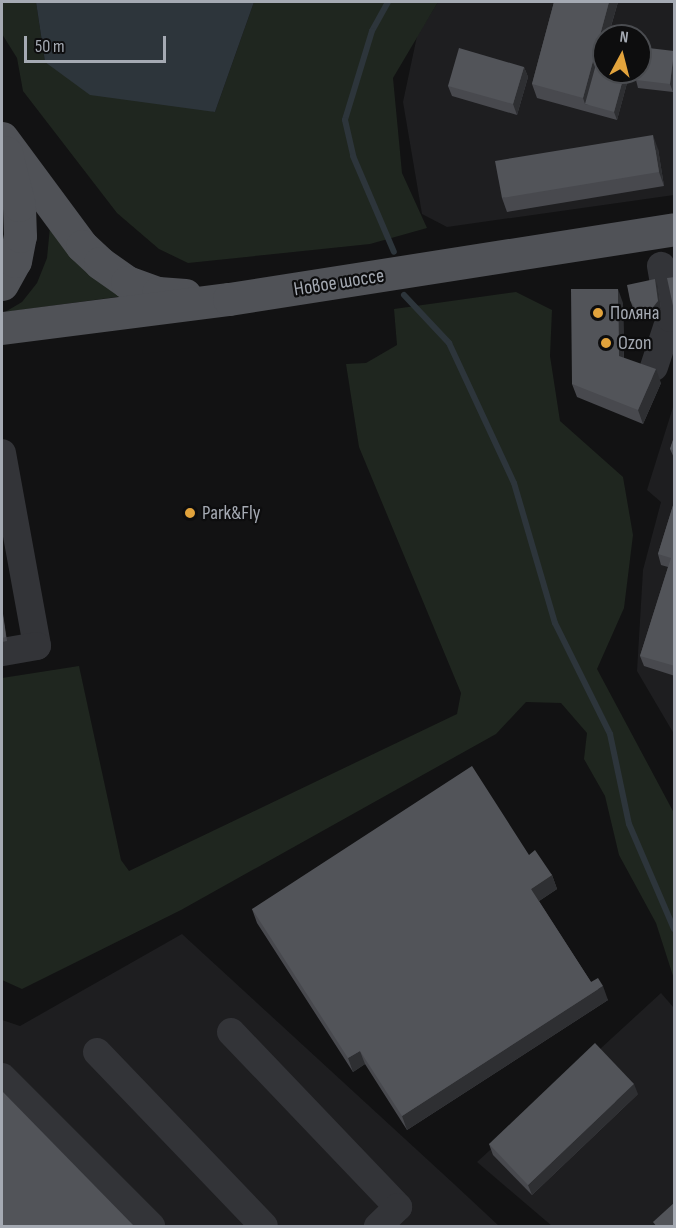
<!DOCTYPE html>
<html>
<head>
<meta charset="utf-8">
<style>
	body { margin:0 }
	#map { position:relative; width:676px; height:1228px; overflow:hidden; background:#121213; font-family:"Sofia Sans Condensed",sans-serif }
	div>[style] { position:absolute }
	.built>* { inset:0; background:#1e1e20 }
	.green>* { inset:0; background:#1f261f }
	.water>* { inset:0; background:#2d353b }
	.stream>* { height:6px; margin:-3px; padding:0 3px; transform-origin:3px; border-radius:3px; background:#2d353b }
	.minor>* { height:28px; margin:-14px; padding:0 14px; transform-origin:14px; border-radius:14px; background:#333438 }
	.major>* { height:33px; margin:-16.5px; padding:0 16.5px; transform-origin:16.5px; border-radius:16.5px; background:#505257 }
	.wall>* { inset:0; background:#48494e }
	.shaded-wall>* { inset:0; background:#2e2f32 }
	.building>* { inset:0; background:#525459 }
	.dots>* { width:16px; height:16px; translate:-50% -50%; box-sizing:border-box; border:3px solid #0d0d0e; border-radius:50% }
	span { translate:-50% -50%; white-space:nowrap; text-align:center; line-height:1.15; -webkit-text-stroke:4.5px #0d0d0e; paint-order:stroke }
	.street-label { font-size:20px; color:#a5aab3 }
	.poi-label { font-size:20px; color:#a5aab3 }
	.left { translate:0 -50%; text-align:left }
	.frame { position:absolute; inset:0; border:3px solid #a5aab3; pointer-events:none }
	.north { position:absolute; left:592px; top:24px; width:60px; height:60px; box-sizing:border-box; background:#0d0d0e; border:2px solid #4a4c50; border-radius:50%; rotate:7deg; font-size:16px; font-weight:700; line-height:24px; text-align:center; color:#a5aab3 }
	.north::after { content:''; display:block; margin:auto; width:21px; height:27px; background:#e2a33c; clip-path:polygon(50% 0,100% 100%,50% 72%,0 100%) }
	.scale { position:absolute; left:24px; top:36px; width:142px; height:27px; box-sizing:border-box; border:3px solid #a5aab3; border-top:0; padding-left:8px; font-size:18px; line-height:21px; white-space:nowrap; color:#a5aab3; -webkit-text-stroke:4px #0d0d0e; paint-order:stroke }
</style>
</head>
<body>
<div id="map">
	<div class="built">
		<i style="clip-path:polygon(evenodd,438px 2px,674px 2px,674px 195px,447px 227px,422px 214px,403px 102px,417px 36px,438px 2px,604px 36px,640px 36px,640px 72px,604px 72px,604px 36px)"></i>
		<i style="clip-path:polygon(674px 404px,674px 734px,637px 671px,643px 570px,661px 502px,647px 490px)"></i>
		<i style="clip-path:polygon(182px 934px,454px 1184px,499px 1226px,2px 1226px,2px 1020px,20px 1026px)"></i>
		<i style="clip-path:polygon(661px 993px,674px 1008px,674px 1226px,552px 1226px,477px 1162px)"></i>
	</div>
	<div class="green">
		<i style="clip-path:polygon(2px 2px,36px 2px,45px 62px,215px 112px,254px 2px,438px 2px,393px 78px,402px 173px,427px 228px,370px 244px,188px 263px,159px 249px,117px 213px,23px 91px,17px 58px,2px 34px)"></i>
		<i style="clip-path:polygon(50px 227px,124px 296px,5px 312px,22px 302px,37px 283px,47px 258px)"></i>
		<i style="clip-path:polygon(516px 292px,552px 310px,550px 356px,560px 421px,623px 477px,633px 535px,624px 608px,597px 669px,674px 813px,674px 979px,656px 923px,619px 855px,605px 796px,584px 759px,587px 733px,561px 703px,526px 702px,496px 734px,181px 910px,22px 989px,2px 980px,2px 678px,79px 666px,121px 860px,129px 871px,457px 714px,461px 693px,359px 447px,346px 364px,366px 363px,397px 345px,394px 309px)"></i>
	</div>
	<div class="water">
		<i style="clip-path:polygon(36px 2px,254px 2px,215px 112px,90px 95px,45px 62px)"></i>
	</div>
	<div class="stream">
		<i style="left:388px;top:2px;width:33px;rotate:119deg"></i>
		<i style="left:372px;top:31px;width:93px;rotate:106.9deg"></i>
		<i style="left:345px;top:120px;width:37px;rotate:77deg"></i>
		<i style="left:353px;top:156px;width:104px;rotate:66.9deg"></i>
		<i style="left:404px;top:295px;width:66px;rotate:46.8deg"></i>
		<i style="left:449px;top:343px;width:154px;rotate:65.1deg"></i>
		<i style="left:514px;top:483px;width:146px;rotate:73.7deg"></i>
		<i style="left:555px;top:623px;width:124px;rotate:63.6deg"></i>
		<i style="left:610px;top:734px;width:92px;rotate:78.1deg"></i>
		<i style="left:629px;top:824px;width:114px;rotate:66.8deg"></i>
	</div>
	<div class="minor">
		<i style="left:654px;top:367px;width:52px;rotate:-71.9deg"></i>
		<i style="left:670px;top:318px;width:53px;rotate:-99.8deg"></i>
		<i style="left:2px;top:453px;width:196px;rotate:79.7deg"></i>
		<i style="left:37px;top:646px;width:36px;rotate:170deg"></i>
		<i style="left:231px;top:1032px;width:242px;rotate:46.3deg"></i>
		<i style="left:398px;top:1207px;width:28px;rotate:136deg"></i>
		<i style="left:97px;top:1052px;width:241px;rotate:46.2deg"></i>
		<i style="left:2px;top:1077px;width:211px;rotate:45deg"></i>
	</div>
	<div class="major">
		<i style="left:2px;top:138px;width:134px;rotate:53.5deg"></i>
		<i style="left:82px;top:246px;width:25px;rotate:43deg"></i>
		<i style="left:100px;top:263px;width:33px;rotate:35deg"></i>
		<i style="left:127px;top:282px;width:33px;rotate:20deg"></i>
		<i style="left:158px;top:293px;width:27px;rotate:4deg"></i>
		<i style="left:2px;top:284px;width:26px;rotate:-61deg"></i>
		<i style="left:15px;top:261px;width:25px;rotate:-79deg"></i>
		<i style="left:20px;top:236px;width:31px;rotate:-92deg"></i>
		<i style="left:19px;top:205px;width:54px;rotate:-104deg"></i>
		<i style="left:2px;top:328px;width:229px;rotate:-7.3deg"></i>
		<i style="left:229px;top:299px;width:450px;rotate:-8.9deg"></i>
	</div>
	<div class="wall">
		<i style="clip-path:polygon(554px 2px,618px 2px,602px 58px,604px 72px,630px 72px,617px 120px,537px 98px,532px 84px)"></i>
		<i style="clip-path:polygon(674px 51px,675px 79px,673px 92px,638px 88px,636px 80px)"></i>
		<i style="clip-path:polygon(524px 67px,528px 77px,517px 115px,452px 96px,448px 86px)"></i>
		<i style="clip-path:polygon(658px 149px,664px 186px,507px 212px,502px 198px)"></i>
		<i style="clip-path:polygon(658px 287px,661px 309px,653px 318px,640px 318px,633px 308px,630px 300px)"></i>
		<i style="clip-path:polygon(623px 303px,624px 358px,661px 383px,643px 424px,577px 397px,572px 384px)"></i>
		<i style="clip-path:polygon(675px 434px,675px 460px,670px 449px)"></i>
		<i style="clip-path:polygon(675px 499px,675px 676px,644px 666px,640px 656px,668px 567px,661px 565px,658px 554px)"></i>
		<i style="clip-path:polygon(2px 607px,7px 641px,2px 642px)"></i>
		<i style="clip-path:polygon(529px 855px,552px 875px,557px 889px,539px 901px,591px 982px,608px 1000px,407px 1130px,365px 1064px,353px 1072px,257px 923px,252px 909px)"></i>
		<i style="clip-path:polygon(638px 1094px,532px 1195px,493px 1155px,489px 1144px)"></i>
	</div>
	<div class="shaded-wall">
		<i style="clip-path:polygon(609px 2px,618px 2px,608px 36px,604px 36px,604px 52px,589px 105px,585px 104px,583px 98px)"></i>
		<i style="clip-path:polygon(674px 51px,675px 79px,673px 92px,670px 84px)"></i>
		<i style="clip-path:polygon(524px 67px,528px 77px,517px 115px,513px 104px)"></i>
		<i style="clip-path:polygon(625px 72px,630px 72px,617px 120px,614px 112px)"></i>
		<i style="clip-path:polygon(653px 135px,658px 149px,664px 186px,659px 172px)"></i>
		<i style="clip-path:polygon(655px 279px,658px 287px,661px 309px,653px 318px,650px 311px)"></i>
		<i style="clip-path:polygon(618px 289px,623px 303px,624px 370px,619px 356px)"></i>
		<i style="clip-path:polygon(656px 369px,661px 383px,643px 424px,638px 410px)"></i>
		<i style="clip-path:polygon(552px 875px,557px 889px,536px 903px,531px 889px)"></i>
		<i style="clip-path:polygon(603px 986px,608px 1000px,407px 1130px,402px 1116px)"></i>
		<i style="clip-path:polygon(360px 1051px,365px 1064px,353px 1072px,348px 1058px)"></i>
		<i style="clip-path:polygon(634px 1084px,638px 1094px,532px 1195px,528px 1185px)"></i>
	</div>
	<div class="building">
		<i style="clip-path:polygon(554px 2px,609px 2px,583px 98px,532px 84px)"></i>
		<i style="clip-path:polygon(640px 47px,674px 51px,670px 84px,636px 80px,637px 72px,640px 72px)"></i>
		<i style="clip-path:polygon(459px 48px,524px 67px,513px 104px,448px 86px)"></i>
		<i style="clip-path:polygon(598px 57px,604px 59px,604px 72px,625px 72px,614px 112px,585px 104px)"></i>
		<i style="clip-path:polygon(653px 135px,659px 172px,502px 198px,495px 161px)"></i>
		<i style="clip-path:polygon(675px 277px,675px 315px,667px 278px)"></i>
		<i style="clip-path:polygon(655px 279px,658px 301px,650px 311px,637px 311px,630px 300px,627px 285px)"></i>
		<i style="clip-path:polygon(571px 289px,618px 289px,619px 356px,656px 369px,638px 410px,572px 384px)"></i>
		<i style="clip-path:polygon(675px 434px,675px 451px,670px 449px)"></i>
		<i style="clip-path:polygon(675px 499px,675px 666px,640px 656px,671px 558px,658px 554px)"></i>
		<i style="clip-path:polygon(2px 609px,6px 637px,2px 638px)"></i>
		<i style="clip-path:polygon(472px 766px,529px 855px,535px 850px,552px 875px,531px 889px,591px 982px,598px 978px,603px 986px,402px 1116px,360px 1051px,348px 1058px,252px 909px)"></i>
		<i style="clip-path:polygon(595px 1043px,634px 1084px,528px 1185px,489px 1144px)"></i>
		<i style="clip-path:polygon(2px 1091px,135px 1227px,2px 1227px)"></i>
		<i style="clip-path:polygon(675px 1202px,675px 1227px,657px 1227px,653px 1222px)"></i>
	</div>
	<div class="dots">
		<i style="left:598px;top:313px;background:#e2a33c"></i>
		<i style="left:606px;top:343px;background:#e2a33c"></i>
		<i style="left:190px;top:513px;background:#e2a33c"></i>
	</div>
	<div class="street-label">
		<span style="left:339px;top:283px;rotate:-9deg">Новое шоссе</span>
	</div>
	<div class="poi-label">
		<span class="left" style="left:610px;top:313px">Поляна</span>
		<span class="left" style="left:618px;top:343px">Ozon</span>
		<span class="left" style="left:202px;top:513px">Park&amp;Fly</span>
	</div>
	<div class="frame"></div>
	<div class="north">N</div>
	<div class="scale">50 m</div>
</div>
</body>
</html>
